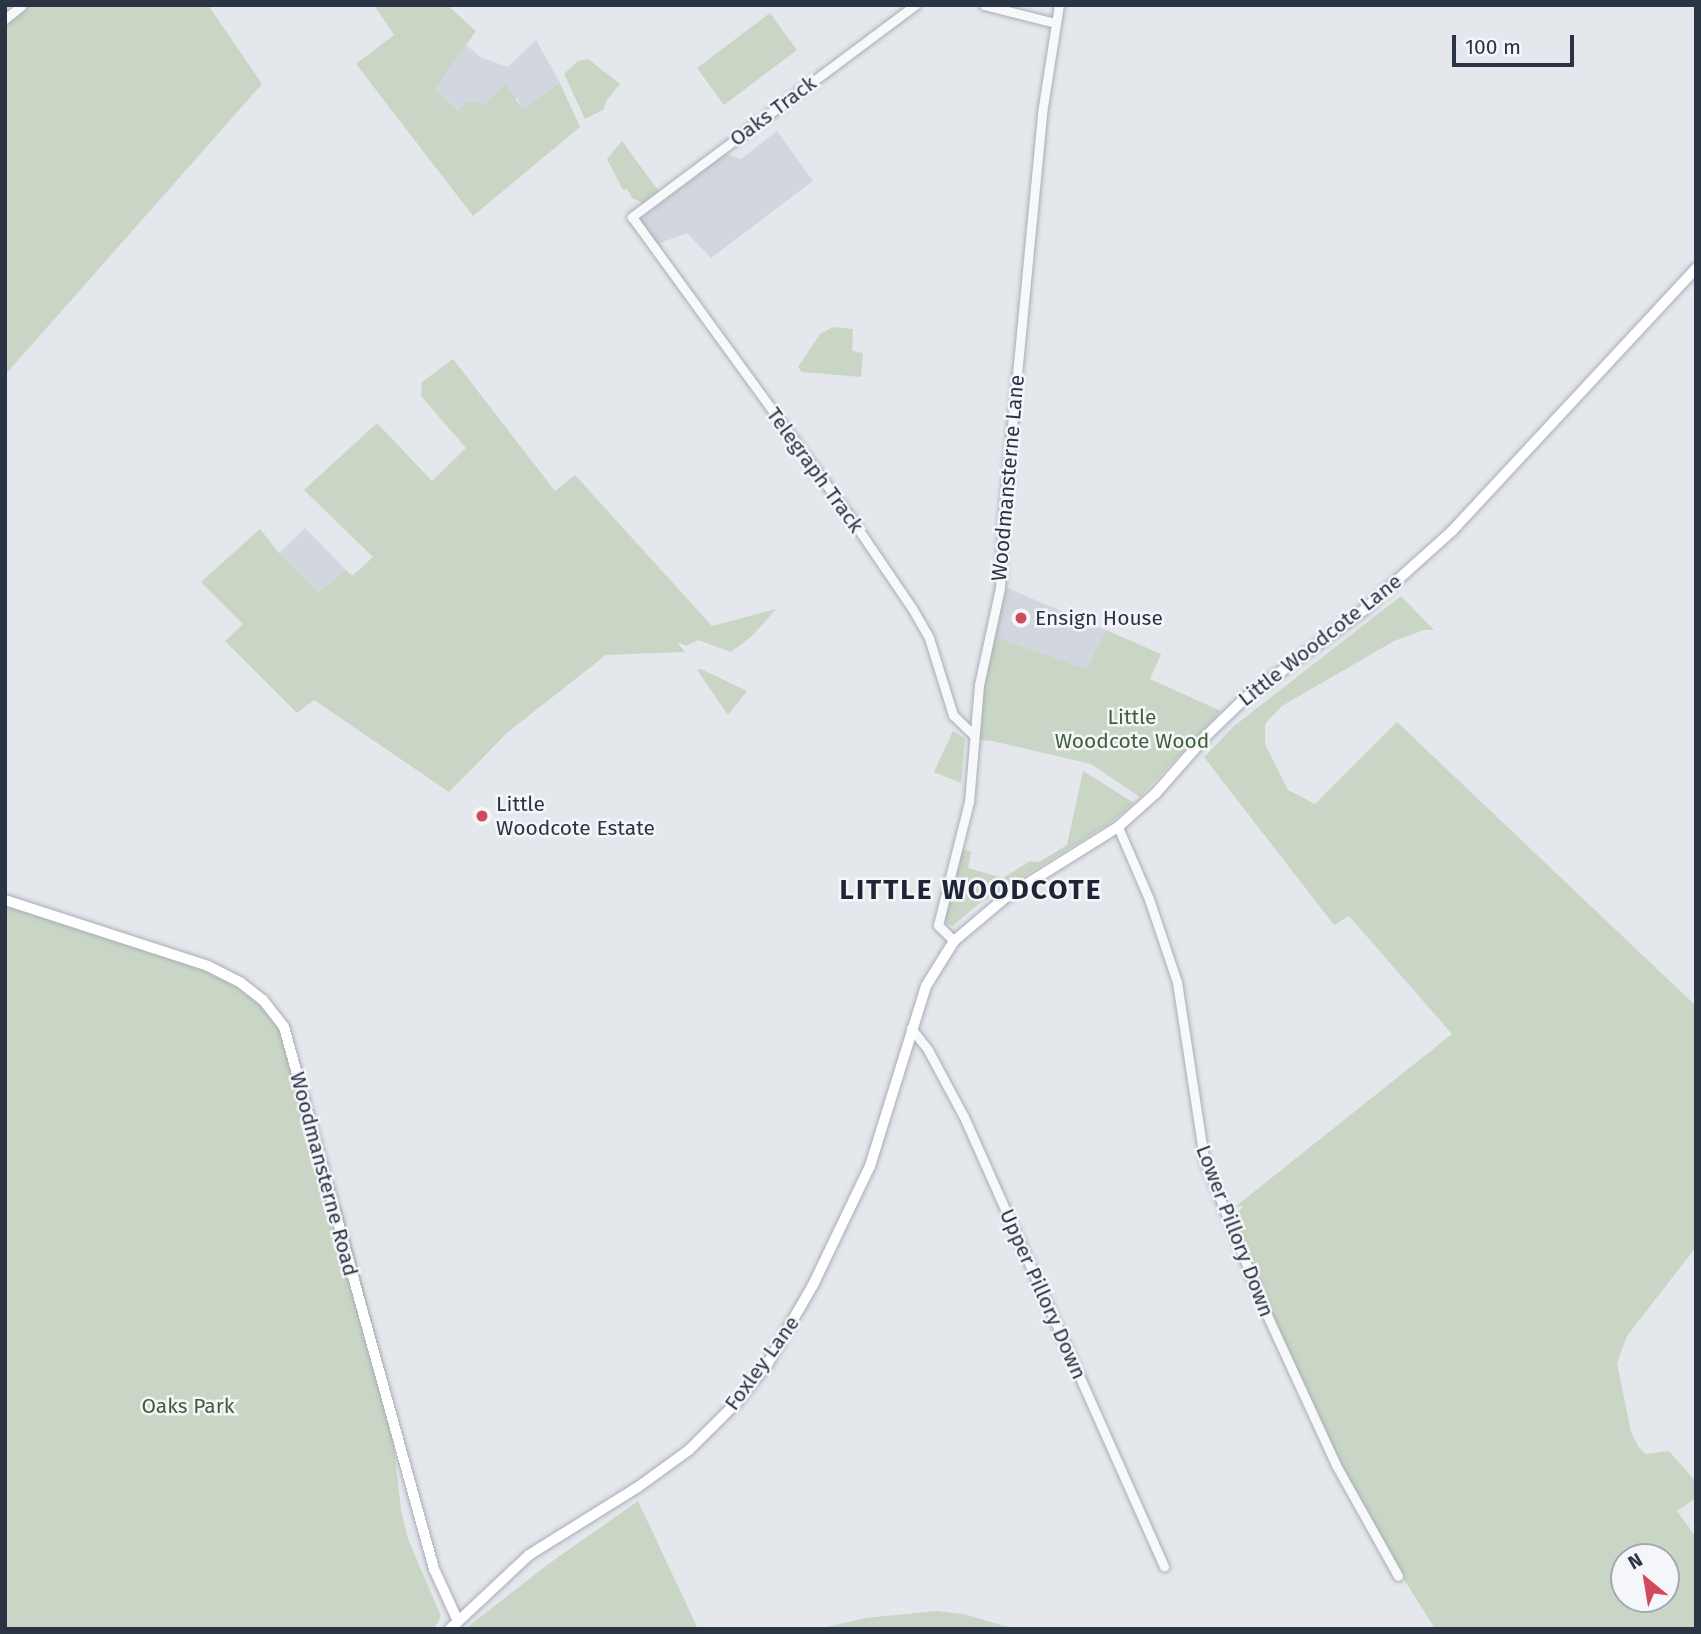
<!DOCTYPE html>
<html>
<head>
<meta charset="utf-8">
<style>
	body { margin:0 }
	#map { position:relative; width:1701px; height:1634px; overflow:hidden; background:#e4e7ec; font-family:"Fira Sans",sans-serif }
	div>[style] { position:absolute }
	.built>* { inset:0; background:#d2d6de }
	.green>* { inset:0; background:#c9d6c5 }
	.roads { filter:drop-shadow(0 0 2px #a9aeb7) drop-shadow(0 0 2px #a9aeb7) }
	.minor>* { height:9px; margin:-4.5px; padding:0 4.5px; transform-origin:4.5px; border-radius:4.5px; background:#f7f8fa }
	.major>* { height:10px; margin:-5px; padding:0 5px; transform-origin:5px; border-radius:5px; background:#fff }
	.dots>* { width:19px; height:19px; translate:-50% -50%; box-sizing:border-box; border:4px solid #f4f6f9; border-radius:50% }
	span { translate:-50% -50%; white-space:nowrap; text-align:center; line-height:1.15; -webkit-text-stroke:5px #f4f6f9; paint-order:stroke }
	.street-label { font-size:21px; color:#2b3445 }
	.poi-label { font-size:21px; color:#2b3445 }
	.left { translate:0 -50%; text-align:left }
	.park-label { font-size:21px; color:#3f6138 }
	.district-label { font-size:28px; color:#1d2536; font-weight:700; letter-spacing:2px }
	.frame { position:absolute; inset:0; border:7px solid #2b3445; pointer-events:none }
	.north { position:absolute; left:1610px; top:1543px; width:70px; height:70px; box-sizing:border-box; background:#f4f6f9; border:2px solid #a4a8b1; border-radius:50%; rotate:330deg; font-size:19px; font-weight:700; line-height:28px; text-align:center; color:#2b3445 }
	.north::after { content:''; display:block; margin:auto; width:24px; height:32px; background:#d1495b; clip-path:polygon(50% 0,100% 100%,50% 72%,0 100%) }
	.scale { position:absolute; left:1452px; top:35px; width:122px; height:32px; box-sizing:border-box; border:4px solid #2b3445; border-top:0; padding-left:9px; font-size:21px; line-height:24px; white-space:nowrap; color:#2b3445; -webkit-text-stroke:5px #f4f6f9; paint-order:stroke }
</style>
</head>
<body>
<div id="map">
	<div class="built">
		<i style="clip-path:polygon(536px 40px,560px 83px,523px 111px,517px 98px,460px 111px,435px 89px,466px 45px,482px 58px,508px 67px)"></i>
		<i style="clip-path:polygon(777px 131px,813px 181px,711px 258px,687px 233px,655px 245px,639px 220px,725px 154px,741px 159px)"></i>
		<i style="clip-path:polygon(305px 528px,346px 570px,319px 592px,279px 553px)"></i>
		<i style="clip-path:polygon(1005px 587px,1106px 630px,1086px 669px,994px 636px)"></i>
	</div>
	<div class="green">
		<i style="clip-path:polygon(28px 5px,208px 5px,262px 84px,5px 375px,5px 22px)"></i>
		<i style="clip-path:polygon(374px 5px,447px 5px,476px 31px,435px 89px,459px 111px,466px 102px,486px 104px,506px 84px,523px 110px,560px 83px,580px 127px,473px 216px,356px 64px,394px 35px)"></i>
		<i style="clip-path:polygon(770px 13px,797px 50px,724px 105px,697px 68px)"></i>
		<i style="clip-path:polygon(588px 59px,620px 84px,607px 100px,603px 110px,585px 119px,564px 74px,578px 61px)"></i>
		<i style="clip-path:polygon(622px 141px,660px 193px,645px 204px,632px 198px,627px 189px,623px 190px,607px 159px)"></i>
		<i style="clip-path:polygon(833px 327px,853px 329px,852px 351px,863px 353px,861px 377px,802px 372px,798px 367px,820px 334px)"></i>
		<i style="clip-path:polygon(453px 359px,555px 491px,575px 475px,712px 626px,776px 609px,752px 636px,731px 652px,698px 640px,686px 646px,677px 642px,685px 652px,606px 655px,508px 732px,449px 792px,314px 700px,297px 713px,225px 641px,243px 624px,201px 582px,260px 529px,279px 553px,319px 592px,346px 570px,352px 576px,373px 557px,304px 490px,377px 423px,432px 481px,466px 448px,421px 396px,422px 382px)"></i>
		<i style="clip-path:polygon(evenodd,1401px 596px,1434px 630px,1424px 630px,1394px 641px,1282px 706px,1265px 724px,1265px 744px,1288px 790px,1315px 804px,1397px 722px,1696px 1006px,1696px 1247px,1627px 1336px,1617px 1363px,1631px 1432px,1638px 1446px,1645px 1454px,1669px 1451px,1696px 1482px,1696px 1498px,1677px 1511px,1696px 1537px,1696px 1629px,1435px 1629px,1370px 1525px,1338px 1463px,1270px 1314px,1232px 1217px,1244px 1206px,1235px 1207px,1452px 1034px,1349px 916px,1334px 925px,1204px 757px,1234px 726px,1401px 596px,1624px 1557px,1666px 1557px,1666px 1599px,1624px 1599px,1624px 1557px)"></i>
		<i style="clip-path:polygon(1106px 630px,1161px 654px,1150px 679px,1221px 711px,1140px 797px,1091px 764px,992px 741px,978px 740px,982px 684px,994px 636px,1086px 669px)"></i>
		<i style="clip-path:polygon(701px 669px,747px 691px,728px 715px,697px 670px)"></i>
		<i style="clip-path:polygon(953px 731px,965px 739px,961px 783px,934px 772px)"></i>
		<i style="clip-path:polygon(1083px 771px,1134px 803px,1112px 822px,977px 905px,953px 926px,947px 924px,945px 919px,962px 849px,971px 852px,968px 868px,1003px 878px,1030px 861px,1039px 862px,1067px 845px)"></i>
		<i style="clip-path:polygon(5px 900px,241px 983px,284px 1027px,348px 1229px,386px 1374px,401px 1510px,408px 1539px,441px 1616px,434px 1629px,5px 1629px)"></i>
		<i style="clip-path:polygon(638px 1501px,698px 1629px,465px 1629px,547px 1565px)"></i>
		<i style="clip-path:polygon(937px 1611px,963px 1614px,1016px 1629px,819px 1629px,865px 1618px)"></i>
	</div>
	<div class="roads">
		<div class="minor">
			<i style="left:915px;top:5px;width:354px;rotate:143.2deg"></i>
			<i style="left:632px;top:217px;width:367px;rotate:54deg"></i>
			<i style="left:848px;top:514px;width:114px;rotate:55.8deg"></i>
			<i style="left:912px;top:608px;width:34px;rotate:60deg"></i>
			<i style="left:929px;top:638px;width:81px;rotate:72.7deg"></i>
			<i style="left:953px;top:715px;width:29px;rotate:44deg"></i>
			<i style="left:984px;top:5px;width:73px;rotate:14.2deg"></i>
			<i style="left:5px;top:19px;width:21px;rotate:-39deg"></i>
			<i style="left:1118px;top:827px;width:78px;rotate:66.7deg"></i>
			<i style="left:1149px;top:899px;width:88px;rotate:71.4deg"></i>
			<i style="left:1177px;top:982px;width:179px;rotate:81.3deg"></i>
			<i style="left:1204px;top:1159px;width:168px;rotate:68deg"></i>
			<i style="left:1267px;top:1315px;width:165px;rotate:65.3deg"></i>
			<i style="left:1336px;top:1465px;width:127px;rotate:60.8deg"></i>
			<i style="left:954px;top:941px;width:23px;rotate:-135deg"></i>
			<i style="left:938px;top:925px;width:127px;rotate:-75.9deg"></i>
			<i style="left:969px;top:802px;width:117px;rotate:-85.1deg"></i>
			<i style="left:979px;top:685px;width:99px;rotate:-77.8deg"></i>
			<i style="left:1000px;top:588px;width:68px;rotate:-87.5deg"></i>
			<i style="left:1003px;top:520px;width:409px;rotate:-84.5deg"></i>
			<i style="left:1042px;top:113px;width:109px;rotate:-81.1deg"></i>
			<i style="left:911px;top:1028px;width:28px;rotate:52deg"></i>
			<i style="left:928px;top:1050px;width:76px;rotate:61.8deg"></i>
			<i style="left:964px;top:1117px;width:492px;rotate:66deg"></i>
		</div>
		<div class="major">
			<i style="left:5px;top:900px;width:213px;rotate:18deg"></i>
			<i style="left:208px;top:966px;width:37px;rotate:27deg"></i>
			<i style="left:241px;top:983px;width:28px;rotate:38deg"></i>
			<i style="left:263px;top:1000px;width:34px;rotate:52deg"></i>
			<i style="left:284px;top:1027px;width:562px;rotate:74.53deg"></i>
			<i style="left:434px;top:1569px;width:55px;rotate:65.3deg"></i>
			<i style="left:450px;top:1629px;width:108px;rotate:-43.1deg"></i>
			<i style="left:529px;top:1555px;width:128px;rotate:-32deg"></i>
			<i style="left:638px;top:1487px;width:63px;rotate:-36deg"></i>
			<i style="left:689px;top:1450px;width:68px;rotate:-45deg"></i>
			<i style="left:737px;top:1402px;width:50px;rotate:-51.5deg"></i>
			<i style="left:768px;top:1363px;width:90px;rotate:-60deg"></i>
			<i style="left:813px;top:1285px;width:132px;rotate:-64.4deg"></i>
			<i style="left:870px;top:1166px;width:189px;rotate:-72.7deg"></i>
			<i style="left:926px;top:986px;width:53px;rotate:-58.1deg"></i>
			<i style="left:954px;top:941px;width:68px;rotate:-40.2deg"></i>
			<i style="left:1006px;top:897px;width:132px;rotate:-32deg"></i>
			<i style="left:1118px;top:827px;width:51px;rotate:-41.8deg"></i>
			<i style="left:1156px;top:793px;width:76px;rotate:-48.7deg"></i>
			<i style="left:1206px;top:736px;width:53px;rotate:-44.2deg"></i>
			<i style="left:1244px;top:699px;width:149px;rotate:-36.6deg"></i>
			<i style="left:1364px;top:610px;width:118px;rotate:-41.9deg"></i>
			<i style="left:1452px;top:531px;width:359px;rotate:-47.1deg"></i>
		</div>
	</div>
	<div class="dots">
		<i style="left:1021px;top:618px;background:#d1495b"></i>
		<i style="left:482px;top:816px;background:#d1495b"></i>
	</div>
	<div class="street-label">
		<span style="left:773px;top:111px;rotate:-37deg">Oaks Track</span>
		<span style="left:815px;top:470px;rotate:54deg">Telegraph Track</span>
		<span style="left:1008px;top:478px;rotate:-85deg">Woodmansterne Lane</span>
		<span style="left:1320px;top:640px;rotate:-38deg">Little Woodcote Lane</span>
		<span style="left:324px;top:1174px;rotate:75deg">Woodmansterne Road</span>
		<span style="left:1235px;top:1231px;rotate:69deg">Lower Pillory Down</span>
		<span style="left:1043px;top:1294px;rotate:66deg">Upper Pillory Down</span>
		<span style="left:762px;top:1363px;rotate:-54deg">Foxley Lane</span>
	</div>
	<div class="poi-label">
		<span class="left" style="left:1035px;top:618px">Ensign House</span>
		<span class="left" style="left:496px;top:816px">Little<br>Woodcote Estate</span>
	</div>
	<div class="park-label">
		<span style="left:1132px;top:729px">Little<br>Woodcote Wood</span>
		<span style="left:188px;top:1406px">Oaks Park</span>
	</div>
	<div class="district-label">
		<span style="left:971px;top:890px">LITTLE WOODCOTE</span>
	</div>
	<div class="frame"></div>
	<div class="north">N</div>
	<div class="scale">100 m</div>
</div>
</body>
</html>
